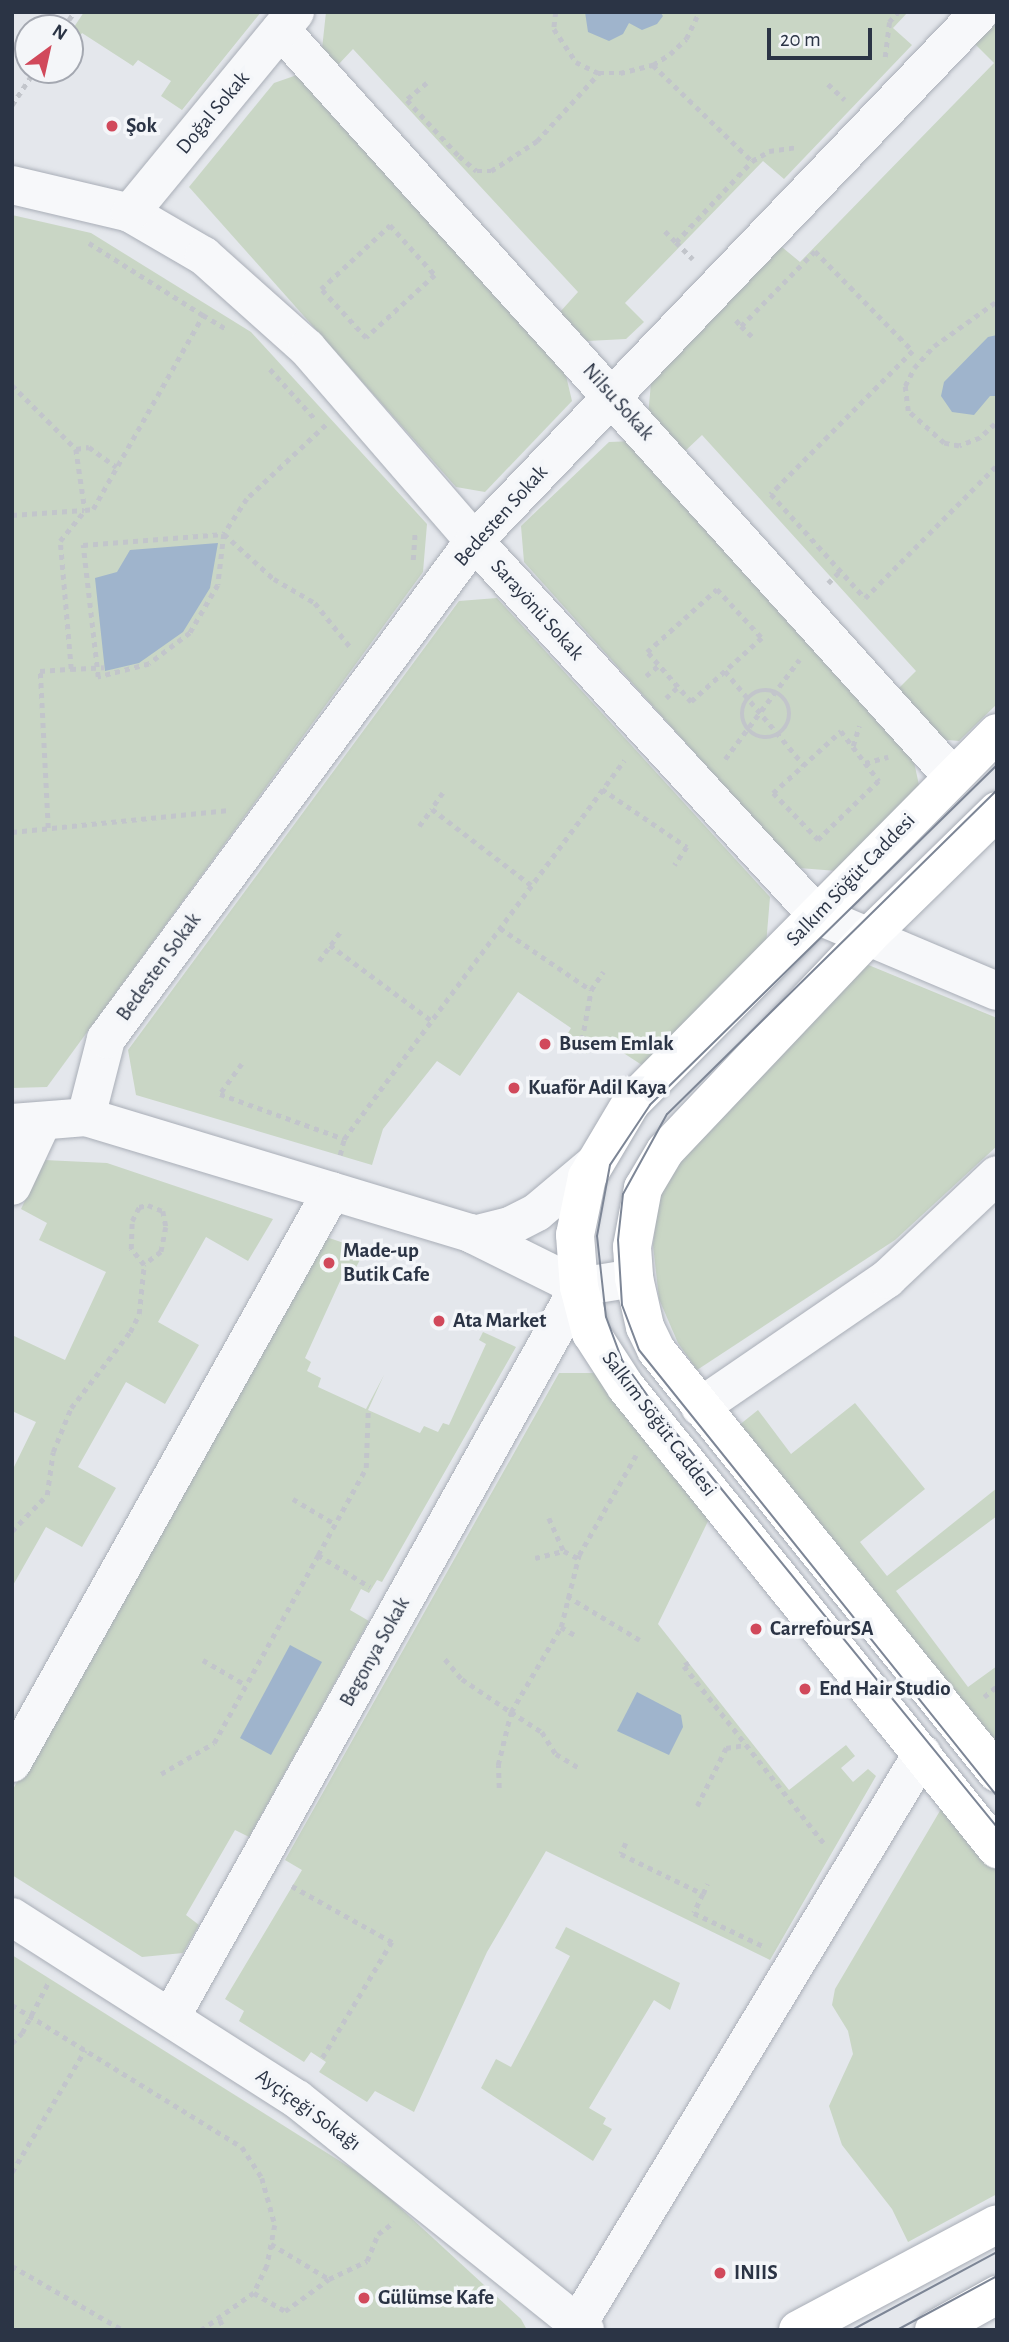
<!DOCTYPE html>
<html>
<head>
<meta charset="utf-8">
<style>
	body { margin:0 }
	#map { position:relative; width:1009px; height:2342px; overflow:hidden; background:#e4e7ec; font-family:"Alegreya Sans",sans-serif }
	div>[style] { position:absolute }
	.green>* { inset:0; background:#c9d6c5 }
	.water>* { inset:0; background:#9fb4cc }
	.path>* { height:4.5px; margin-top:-2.25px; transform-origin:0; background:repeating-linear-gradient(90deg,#c2c5cb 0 5px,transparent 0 10px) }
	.path>.ring { margin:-2.25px; padding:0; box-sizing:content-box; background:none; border:4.5px solid #c2c5cb; border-radius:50% }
	.roads { filter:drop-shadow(0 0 2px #a9aeb7) drop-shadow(0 0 2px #a9aeb7) }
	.minor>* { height:38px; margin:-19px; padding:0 19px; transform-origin:19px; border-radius:19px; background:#f7f8fa }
	.major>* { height:38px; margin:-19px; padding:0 19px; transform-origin:19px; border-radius:19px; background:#fff }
	.tram>* { height:2px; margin:-1px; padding:0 1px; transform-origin:1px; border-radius:1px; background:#7d8696 }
	.dots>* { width:19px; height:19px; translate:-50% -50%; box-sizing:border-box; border:4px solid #f4f6f9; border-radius:50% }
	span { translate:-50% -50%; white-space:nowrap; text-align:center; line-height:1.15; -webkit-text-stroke:7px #f4f6f9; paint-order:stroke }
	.street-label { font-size:21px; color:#2b3445 }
	.poi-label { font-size:21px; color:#2b3445; font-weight:700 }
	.left { translate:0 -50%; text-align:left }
	.frame { position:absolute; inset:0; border:14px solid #2b3445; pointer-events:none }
	.north { position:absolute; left:14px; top:14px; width:70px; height:70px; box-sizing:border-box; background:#f4f6f9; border:2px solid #a4a8b1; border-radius:50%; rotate:33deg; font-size:19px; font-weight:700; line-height:28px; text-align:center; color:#2b3445 }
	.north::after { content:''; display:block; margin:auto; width:24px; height:32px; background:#d1495b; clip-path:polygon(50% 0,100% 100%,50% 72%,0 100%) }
	.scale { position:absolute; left:767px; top:28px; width:105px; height:32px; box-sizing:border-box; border:4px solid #2b3445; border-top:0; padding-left:9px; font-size:21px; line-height:24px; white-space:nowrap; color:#2b3445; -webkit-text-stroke:5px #f4f6f9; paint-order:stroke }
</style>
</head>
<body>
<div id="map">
	<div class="green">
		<i style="clip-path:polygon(84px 12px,261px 12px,182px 110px,161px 96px,171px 81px,138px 60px,133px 66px,82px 33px,70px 50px,70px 33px)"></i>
		<i style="clip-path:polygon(326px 12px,908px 12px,893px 28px,912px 45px,784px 179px,763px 161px,625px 303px,644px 322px,626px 339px,587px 341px,560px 312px,578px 292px,353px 49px,337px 66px,322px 49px)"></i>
		<i style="clip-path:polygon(997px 22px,997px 704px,959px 741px,937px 739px,895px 692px,916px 671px,702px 435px,683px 453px,648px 416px,652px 372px,777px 243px,800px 262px,994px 63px,975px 44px)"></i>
		<i style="clip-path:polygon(297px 75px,563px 363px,572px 401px,485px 492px,456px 487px,189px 187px,274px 83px)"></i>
		<i style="clip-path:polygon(12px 215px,91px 233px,251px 332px,427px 524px,423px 572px,47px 1087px,12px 1088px)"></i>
		<i style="clip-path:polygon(636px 441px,913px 757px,920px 790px,837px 871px,799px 868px,794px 864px,524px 562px,521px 526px,609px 442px)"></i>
		<i style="clip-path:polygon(497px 598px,770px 897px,766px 945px,648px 1069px,599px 1037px,587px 1054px,564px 1040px,571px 1028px,518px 992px,460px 1076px,437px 1061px,383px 1129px,372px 1165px,136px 1095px,128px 1050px,459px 601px)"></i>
		<i style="clip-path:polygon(866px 964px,997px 1018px,997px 1146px,895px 1240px,697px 1370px,678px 1343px,659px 1299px,653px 1245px,659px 1196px,681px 1160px)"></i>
		<i style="clip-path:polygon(44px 1160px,107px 1163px,273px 1219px,248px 1261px,206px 1237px,158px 1322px,199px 1345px,165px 1404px,126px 1382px,78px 1467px,116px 1488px,82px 1547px,46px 1527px,12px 1587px,12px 1471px,36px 1422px,12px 1411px,12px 1335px,65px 1360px,106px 1272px,39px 1240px,47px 1223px,21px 1209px)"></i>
		<i style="clip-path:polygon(320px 1235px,365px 1250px,349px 1281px,341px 1279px,305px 1358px,311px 1362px,307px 1371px,321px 1378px,318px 1387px,366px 1409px,384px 1375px,368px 1410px,420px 1433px,424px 1426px,438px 1432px,443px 1423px,449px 1425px,486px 1344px,479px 1340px,483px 1332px,516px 1347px,382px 1582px,377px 1580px,369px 1593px,361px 1589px,350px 1610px,369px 1621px,249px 1837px,235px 1830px,186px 1915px,199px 1925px,183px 1953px,142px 1957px,12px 1875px,12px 1791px)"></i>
		<i style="clip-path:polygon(559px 1373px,602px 1373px,711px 1515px,658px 1624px,789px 1790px,846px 1745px,855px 1756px,841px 1768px,853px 1782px,868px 1769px,876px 1776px,770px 1960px,546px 1851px,487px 1952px,414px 2112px,375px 2091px,367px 2102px,319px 2072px,326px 2062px,311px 2052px,304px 2062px,239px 2021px,244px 2011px,225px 1999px,302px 1870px,285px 1860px)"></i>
		<i style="clip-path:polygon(855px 1403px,925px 1489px,860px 1542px,887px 1576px,997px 1488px,997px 1516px,896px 1591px,968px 1687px,997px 1666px,997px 1748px,738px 1426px,758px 1410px,791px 1454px)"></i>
		<i style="clip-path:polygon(944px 1804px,997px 1872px,997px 2194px,908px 2242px,892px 2209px,842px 2145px,829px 2106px,853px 2054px,848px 2031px,832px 2005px,835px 1989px)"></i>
		<i style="clip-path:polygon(566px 1927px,680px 1983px,670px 2010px,654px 2000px,589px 2108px,606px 2118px,603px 2124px,612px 2129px,593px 2161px,481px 2088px,496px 2059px,511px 2067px,570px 1956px,555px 1948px)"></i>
		<i style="clip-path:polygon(12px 1955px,370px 2180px,521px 2319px,527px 2330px,12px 2330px)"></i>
	</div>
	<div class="water">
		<i style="clip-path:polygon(585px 12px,660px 12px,663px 16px,657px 24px,642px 30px,629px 23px,623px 34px,609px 41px,588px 32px)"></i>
		<i style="clip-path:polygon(997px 335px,997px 396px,990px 396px,974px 415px,952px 412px,941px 396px,944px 382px,988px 337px)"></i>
		<i style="clip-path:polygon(218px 543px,210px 588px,183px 632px,139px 663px,105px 671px,95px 578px,117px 572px,130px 550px)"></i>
		<i style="clip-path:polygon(290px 1645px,322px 1662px,271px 1755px,240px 1738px)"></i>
		<i style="clip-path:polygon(637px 1692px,681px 1715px,683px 1727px,669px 1755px,617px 1731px)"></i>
	</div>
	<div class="path">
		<i style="left:556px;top:12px;width:17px;rotate:97deg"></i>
		<i style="left:554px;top:29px;width:40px;rotate:56deg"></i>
		<i style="left:576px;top:62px;width:25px;rotate:26deg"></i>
		<i style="left:599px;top:73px;width:21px"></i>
		<i style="left:620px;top:73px;width:34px;rotate:-14deg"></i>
		<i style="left:653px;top:65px;width:20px;rotate:-33deg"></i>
		<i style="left:670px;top:54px;width:22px;rotate:-43deg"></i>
		<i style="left:686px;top:39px;width:30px;rotate:-64deg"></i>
		<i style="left:63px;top:28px;width:19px;rotate:-55deg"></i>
		<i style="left:885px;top:57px;width:35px;rotate:-83deg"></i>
		<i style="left:889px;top:22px;width:13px;rotate:-48deg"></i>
		<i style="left:653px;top:65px;width:138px;rotate:44.1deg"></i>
		<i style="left:427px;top:83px;width:26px;rotate:140deg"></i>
		<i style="left:407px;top:100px;width:76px;rotate:47.1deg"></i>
		<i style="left:459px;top:156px;width:23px;rotate:40deg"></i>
		<i style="left:477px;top:171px;width:14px"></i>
		<i style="left:491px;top:171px;width:55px;rotate:-33.1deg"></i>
		<i style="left:537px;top:141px;width:92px;rotate:-47.6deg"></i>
		<i style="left:828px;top:84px;width:23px;rotate:43deg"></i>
		<i style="left:12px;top:105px;width:42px;rotate:-56.7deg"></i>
		<i style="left:390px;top:225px;width:67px;rotate:48deg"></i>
		<i style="left:435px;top:275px;width:93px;rotate:137.6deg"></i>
		<i style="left:366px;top:338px;width:67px;rotate:-132.6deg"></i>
		<i style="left:321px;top:289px;width:94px;rotate:-42.8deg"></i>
		<i style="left:665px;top:231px;width:16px;rotate:45deg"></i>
		<i style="left:676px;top:242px;width:111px;rotate:-46.8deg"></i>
		<i style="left:752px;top:161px;width:20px;rotate:-30deg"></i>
		<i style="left:769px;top:151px;width:28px;rotate:-8deg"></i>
		<i style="left:676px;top:242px;width:24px;rotate:45deg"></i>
		<i style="left:89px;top:243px;width:135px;rotate:32.3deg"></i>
		<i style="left:736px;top:320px;width:8px;rotate:50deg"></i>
		<i style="left:741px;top:326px;width:105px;rotate:-45.4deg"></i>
		<i style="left:815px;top:251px;width:140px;rotate:45.6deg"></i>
		<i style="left:913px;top:351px;width:202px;rotate:134.8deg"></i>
		<i style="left:771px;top:494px;width:140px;rotate:47.9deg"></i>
		<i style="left:865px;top:598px;width:187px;rotate:-45.2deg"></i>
		<i style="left:741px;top:326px;width:18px;rotate:43deg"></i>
		<i style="left:270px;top:369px;width:69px;rotate:48deg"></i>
		<i style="left:12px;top:385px;width:91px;rotate:45deg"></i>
		<i style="left:76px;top:449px;width:62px;rotate:81.6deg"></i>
		<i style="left:85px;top:510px;width:8px;rotate:-7deg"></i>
		<i style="left:93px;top:509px;width:223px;rotate:-60.4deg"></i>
		<i style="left:203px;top:315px;width:29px;rotate:31deg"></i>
		<i style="left:995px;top:424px;width:21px;rotate:137deg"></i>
		<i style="left:980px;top:438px;width:22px;rotate:159deg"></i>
		<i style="left:959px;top:446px;width:15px;rotate:-169deg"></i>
		<i style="left:944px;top:443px;width:48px;rotate:-138.4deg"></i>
		<i style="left:908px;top:411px;width:25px;rotate:-97deg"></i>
		<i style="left:905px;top:386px;width:20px;rotate:-63deg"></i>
		<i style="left:914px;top:368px;width:30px;rotate:-48deg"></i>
		<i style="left:934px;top:346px;width:77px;rotate:-35.5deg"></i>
		<i style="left:326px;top:425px;width:108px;rotate:136.9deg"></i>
		<i style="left:247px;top:499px;width:42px;rotate:123.3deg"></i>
		<i style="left:224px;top:534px;width:67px;rotate:42deg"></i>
		<i style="left:274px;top:579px;width:48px;rotate:30.3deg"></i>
		<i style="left:315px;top:603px;width:58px;rotate:51.3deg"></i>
		<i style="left:76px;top:449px;width:13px;rotate:-9deg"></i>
		<i style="left:89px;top:447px;width:34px;rotate:36deg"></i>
		<i style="left:12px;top:515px;width:72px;rotate:-4deg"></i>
		<i style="left:224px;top:534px;width:51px;rotate:96.7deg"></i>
		<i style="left:218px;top:585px;width:56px;rotate:120.3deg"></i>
		<i style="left:190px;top:633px;width:51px;rotate:142.9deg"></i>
		<i style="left:149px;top:664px;width:53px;rotate:165.7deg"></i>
		<i style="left:98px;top:677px;width:133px;rotate:-96.5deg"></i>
		<i style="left:83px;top:545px;width:141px;rotate:-4.5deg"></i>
		<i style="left:413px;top:560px;width:30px;rotate:-86deg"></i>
		<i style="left:828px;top:583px;width:17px;rotate:-45deg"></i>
		<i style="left:717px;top:589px;width:67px;rotate:47.4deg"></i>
		<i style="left:762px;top:638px;width:96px;rotate:138deg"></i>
		<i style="left:691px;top:702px;width:67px;rotate:-131.3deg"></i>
		<i style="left:647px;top:652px;width:94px;rotate:-42deg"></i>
		<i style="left:71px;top:669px;width:33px;rotate:-3deg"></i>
		<i style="left:725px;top:671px;width:123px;rotate:50deg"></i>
		<i style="left:646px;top:676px;width:17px;rotate:-40deg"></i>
		<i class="ring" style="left:742px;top:690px;width:43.5px;height:43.5px"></i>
		<i style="left:666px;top:698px;width:16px;rotate:-43deg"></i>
		<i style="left:841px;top:731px;width:63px;rotate:52.8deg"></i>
		<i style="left:879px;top:781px;width:85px;rotate:136deg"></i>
		<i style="left:818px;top:840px;width:65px;rotate:-133.8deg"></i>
		<i style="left:773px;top:793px;width:92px;rotate:-42.4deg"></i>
		<i style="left:853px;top:746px;width:21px;rotate:-73deg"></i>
		<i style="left:725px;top:759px;width:124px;rotate:-53.2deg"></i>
		<i style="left:865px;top:763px;width:24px;rotate:-15deg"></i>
		<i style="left:602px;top:789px;width:103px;rotate:34.3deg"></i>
		<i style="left:687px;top:847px;width:22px;rotate:124deg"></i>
		<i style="left:443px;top:793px;width:19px;rotate:125deg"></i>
		<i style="left:432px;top:809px;width:125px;rotate:37.5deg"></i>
		<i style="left:419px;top:826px;width:21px;rotate:-53deg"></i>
		<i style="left:48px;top:828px;width:157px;rotate:-92.9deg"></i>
		<i style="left:40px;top:671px;width:31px;rotate:-4deg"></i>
		<i style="left:71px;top:669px;width:128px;rotate:-94.9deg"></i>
		<i style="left:60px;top:541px;width:40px;rotate:-51deg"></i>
		<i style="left:12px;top:832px;width:218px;rotate:-5.8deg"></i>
		<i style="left:500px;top:928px;width:110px;rotate:34.3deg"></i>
		<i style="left:591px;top:990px;width:22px;rotate:-56deg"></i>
		<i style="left:330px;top:945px;width:127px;rotate:36.7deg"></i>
		<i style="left:319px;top:961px;width:39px;rotate:-54deg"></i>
		<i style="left:580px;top:1050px;width:61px;rotate:-79.6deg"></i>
		<i style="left:242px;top:1064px;width:37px;rotate:126deg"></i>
		<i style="left:220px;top:1094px;width:132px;rotate:19.9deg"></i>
		<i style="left:340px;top:1155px;width:16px;rotate:-76deg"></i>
		<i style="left:344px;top:1139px;width:471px;rotate:-53.5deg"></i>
		<i style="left:148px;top:1205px;width:16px;rotate:22deg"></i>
		<i style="left:163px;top:1211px;width:16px;rotate:79deg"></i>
		<i style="left:166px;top:1227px;width:25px;rotate:101deg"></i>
		<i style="left:161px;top:1252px;width:21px;rotate:143deg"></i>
		<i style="left:144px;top:1265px;width:21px;rotate:-129deg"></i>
		<i style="left:131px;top:1249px;width:28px;rotate:-88deg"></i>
		<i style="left:132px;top:1221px;width:16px;rotate:-63deg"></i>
		<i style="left:139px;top:1207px;width:9px;rotate:-13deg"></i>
		<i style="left:293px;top:1499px;width:49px;rotate:30.8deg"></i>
		<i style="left:549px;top:1518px;width:36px;rotate:66deg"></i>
		<i style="left:564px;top:1551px;width:16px;rotate:27deg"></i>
		<i style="left:12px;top:1531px;width:50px;rotate:-45.8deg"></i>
		<i style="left:47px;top:1495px;width:43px;rotate:-82.1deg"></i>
		<i style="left:53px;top:1452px;width:48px;rotate:-67.8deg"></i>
		<i style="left:71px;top:1408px;width:96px;rotate:-52.2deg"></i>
		<i style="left:130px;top:1332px;width:20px;rotate:-63deg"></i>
		<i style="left:139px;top:1314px;width:49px;rotate:-84.2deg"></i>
		<i style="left:318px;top:1555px;width:99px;rotate:-61.1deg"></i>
		<i style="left:366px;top:1468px;width:58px;rotate:-88deg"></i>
		<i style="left:535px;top:1558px;width:30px;rotate:-14deg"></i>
		<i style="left:567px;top:1596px;width:85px;rotate:31.1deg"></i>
		<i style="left:561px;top:1627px;width:16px;rotate:30deg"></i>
		<i style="left:445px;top:1659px;width:26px;rotate:50deg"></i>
		<i style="left:462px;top:1679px;width:59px;rotate:34deg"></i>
		<i style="left:511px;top:1712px;width:99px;rotate:-59.5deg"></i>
		<i style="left:561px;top:1627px;width:74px;rotate:-76deg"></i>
		<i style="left:579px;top:1555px;width:115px;rotate:-60.3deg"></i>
		<i style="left:203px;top:1660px;width:50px;rotate:30.2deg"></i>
		<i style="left:689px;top:1663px;width:6px;rotate:149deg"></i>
		<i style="left:684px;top:1666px;width:229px;rotate:51.7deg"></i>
		<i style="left:984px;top:1697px;width:17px;rotate:-40deg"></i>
		<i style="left:161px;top:1774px;width:61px;rotate:-30.3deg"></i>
		<i style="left:214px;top:1743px;width:215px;rotate:-61deg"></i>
		<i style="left:318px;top:1555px;width:61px;rotate:31.6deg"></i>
		<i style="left:499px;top:1788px;width:23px;rotate:-92deg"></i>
		<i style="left:498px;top:1765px;width:55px;rotate:-76.2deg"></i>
		<i style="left:511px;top:1712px;width:37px;rotate:33deg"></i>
		<i style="left:542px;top:1732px;width:26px;rotate:58deg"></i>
		<i style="left:556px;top:1754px;width:26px;rotate:31deg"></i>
		<i style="left:697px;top:1806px;width:65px;rotate:-63.4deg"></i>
		<i style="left:726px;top:1748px;width:20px;rotate:-9deg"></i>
		<i style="left:626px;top:1843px;width:12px;rotate:114deg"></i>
		<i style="left:621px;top:1854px;width:91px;rotate:26deg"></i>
		<i style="left:703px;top:1894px;width:21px;rotate:115deg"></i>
		<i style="left:694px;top:1913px;width:79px;rotate:25.6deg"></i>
		<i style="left:292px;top:1886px;width:115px;rotate:29.2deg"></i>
		<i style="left:392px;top:1942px;width:136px;rotate:120.9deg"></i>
		<i style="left:703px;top:1894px;width:11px;rotate:-68deg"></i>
		<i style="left:12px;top:2005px;width:270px;rotate:31.7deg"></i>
		<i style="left:242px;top:2147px;width:37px;rotate:57deg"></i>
		<i style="left:262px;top:2178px;width:49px;rotate:74.5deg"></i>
		<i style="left:275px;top:2225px;width:42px;rotate:101deg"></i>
		<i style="left:267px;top:2266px;width:30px;rotate:116deg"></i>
		<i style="left:254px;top:2293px;width:64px;rotate:144.6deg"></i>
		<i style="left:12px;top:2043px;width:14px;rotate:-45deg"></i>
		<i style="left:22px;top:2033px;width:56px;rotate:-62.5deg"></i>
		<i style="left:12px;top:2172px;width:142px;rotate:-59.1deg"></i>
		<i style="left:271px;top:2244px;width:68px;rotate:31.1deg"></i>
		<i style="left:12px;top:2266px;width:128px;rotate:30deg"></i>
		<i style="left:254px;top:2293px;width:36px;rotate:30deg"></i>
		<i style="left:285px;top:2311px;width:54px;rotate:-36deg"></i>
		<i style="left:329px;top:2279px;width:42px;rotate:-25.3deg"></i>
		<i style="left:367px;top:2261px;width:29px;rotate:-68deg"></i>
		<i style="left:378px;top:2234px;width:20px;rotate:-37deg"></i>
		<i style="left:220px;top:2320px;width:11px;rotate:63deg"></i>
	</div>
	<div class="roads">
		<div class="minor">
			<i style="left:281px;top:30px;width:1003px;rotate:48.03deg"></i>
			<i style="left:12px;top:185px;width:121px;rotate:13.3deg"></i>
			<i style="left:130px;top:213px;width:86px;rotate:30.2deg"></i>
			<i style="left:204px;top:256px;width:138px;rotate:41.8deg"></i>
			<i style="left:307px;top:348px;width:255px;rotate:49.1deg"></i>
			<i style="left:474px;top:541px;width:507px;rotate:47.48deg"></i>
			<i style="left:817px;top:915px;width:195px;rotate:22.9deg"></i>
			<i style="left:130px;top:213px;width:260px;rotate:-50.6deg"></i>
			<i style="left:86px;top:1117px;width:81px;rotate:-75.6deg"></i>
			<i style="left:106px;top:1039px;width:619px;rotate:-53.54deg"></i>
			<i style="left:474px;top:541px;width:732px;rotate:-46.27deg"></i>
			<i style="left:12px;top:1123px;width:74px;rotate:-4.6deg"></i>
			<i style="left:86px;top:1117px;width:401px;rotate:16.8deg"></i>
			<i style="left:470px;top:1233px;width:122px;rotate:26.4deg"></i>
			<i style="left:579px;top:1287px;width:56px;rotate:-9.3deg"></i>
			<i style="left:12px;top:1186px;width:71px;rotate:-64.9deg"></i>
			<i style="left:474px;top:1235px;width:37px;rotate:-14deg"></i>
			<i style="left:510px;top:1226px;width:30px;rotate:-27deg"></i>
			<i style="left:537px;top:1212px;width:73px;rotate:-40deg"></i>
			<i style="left:700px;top:1407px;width:227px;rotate:-34.4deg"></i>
			<i style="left:887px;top:1279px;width:151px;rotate:-43.4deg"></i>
			<i style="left:12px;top:1763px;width:655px;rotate:-60.78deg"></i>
			<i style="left:12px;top:1917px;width:338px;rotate:32.6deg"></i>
			<i style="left:297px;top:2099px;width:369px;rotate:38.7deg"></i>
			<i style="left:171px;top:2017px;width:836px;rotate:-60.8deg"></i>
			<i style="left:579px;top:2322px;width:664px;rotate:-58.87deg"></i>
		</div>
		<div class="major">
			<i style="left:997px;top:733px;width:520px;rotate:134.69deg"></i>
			<i style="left:631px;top:1103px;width:86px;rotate:120.7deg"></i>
			<i style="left:587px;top:1177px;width:59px;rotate:101.7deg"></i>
			<i style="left:575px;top:1235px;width:52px;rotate:85.6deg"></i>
			<i style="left:579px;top:1287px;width:48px;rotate:75.4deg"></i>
			<i style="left:591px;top:1333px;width:64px;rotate:57.1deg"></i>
			<i style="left:626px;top:1387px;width:593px;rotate:51.23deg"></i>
			<i style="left:997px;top:811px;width:179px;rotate:135.7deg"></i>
			<i style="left:869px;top:936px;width:296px;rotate:133.5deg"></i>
			<i style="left:665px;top:1151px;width:43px;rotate:120.7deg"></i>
			<i style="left:643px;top:1188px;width:60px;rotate:100.6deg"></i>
			<i style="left:632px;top:1247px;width:31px;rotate:86deg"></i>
			<i style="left:634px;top:1278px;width:50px;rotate:77.3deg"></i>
			<i style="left:645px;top:1327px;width:25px;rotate:64deg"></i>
			<i style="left:656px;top:1350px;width:543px;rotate:51.13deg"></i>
			<i style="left:798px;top:2330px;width:225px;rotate:-28deg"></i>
			<i style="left:934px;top:2330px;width:72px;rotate:-29.1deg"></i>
		</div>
	</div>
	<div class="tram">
		<i style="left:997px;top:765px;width:486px;rotate:135.6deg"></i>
		<i style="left:650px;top:1105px;width:72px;rotate:123.7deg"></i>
		<i style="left:610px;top:1165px;width:72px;rotate:100.4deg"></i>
		<i style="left:597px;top:1236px;width:81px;rotate:83.7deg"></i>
		<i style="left:606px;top:1317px;width:46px;rotate:69.6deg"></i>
		<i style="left:622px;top:1360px;width:69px;rotate:54.5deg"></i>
		<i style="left:662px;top:1416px;width:530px;rotate:50.82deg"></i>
		<i style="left:997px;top:790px;width:462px;rotate:135.5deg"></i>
		<i style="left:667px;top:1114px;width:91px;rotate:118.8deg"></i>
		<i style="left:623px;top:1194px;width:46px;rotate:96.2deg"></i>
		<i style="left:618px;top:1240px;width:65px;rotate:86.5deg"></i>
		<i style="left:622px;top:1305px;width:48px;rotate:69.3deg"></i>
		<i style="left:639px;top:1350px;width:572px;rotate:51.25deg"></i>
		<i style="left:852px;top:2330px;width:165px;rotate:-28.3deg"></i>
		<i style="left:897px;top:2330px;width:114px;rotate:-28.4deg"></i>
	</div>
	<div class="dots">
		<i style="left:112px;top:126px;background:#d1495b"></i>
		<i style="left:545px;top:1044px;background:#d1495b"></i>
		<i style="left:514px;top:1088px;background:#d1495b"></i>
		<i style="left:329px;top:1263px;background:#d1495b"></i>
		<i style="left:439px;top:1321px;background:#d1495b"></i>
		<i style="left:756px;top:1629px;background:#d1495b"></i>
		<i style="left:805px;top:1689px;background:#d1495b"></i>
		<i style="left:720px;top:2273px;background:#d1495b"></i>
		<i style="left:364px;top:2298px;background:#d1495b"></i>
	</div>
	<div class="street-label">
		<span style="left:213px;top:113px;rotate:-50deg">Doğal Sokak</span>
		<span style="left:618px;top:402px;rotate:48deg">Nilsu Sokak</span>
		<span style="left:501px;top:516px;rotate:-48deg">Bedesten Sokak</span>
		<span style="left:537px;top:610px;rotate:48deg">Sarayönü Sokak</span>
		<span style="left:851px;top:880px;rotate:-46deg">Salkım Söğüt Caddesi</span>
		<span style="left:159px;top:967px;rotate:-54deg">Bedesten Sokak</span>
		<span style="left:659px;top:1424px;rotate:53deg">Salkım Söğüt Caddesi</span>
		<span style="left:375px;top:1652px;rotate:-61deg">Begonya Sokak</span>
		<span style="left:308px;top:2110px;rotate:36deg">Ayçiçeği Sokağı</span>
	</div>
	<div class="poi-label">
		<span class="left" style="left:126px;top:126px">Şok</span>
		<span class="left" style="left:559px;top:1044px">Busem Emlak</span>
		<span class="left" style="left:528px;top:1088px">Kuaför Adil Kaya</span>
		<span class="left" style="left:343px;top:1263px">Made-up<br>Butik Cafe</span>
		<span class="left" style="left:453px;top:1321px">Ata Market</span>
		<span class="left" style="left:770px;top:1629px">CarrefourSA</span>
		<span class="left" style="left:819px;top:1689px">End Hair Studio</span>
		<span class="left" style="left:734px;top:2273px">INIIS</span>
		<span class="left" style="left:378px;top:2298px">Gülümse Kafe</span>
	</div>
	<div class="frame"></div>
	<div class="north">N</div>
	<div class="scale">20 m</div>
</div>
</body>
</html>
